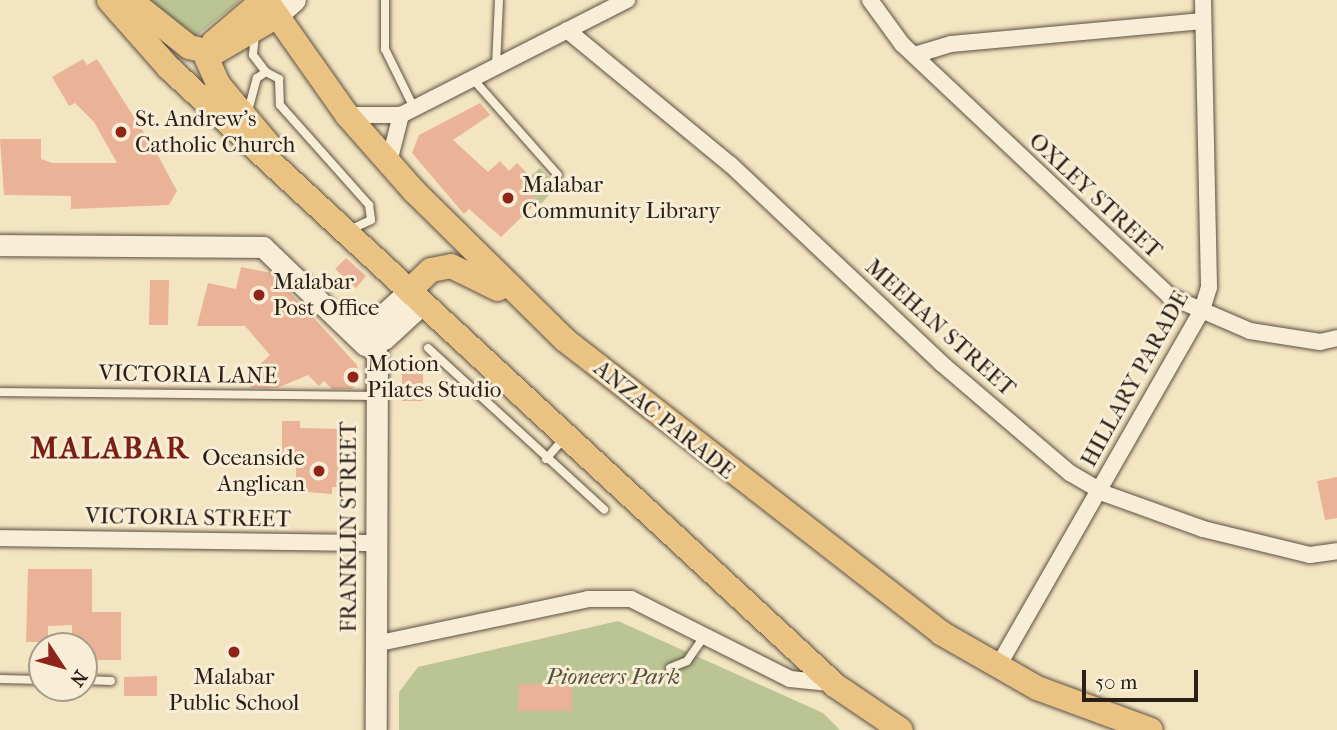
<!DOCTYPE html>
<html>
<head>
<meta charset="utf-8">
<style>
	body { margin:0 }
	#map { position:relative; width:1337px; height:730px; overflow:hidden; background:#f4e5c2; font-family:"IM FELL French Canon",serif }
	div>[style] { position:absolute }
	.green>* { inset:0; background:#bbc594 }
	.building>* { inset:0; background:#eab296 }
	.roads { filter:drop-shadow(0 0 2px #5c5042) drop-shadow(0 0 2px #5c5042) }
	.lane>* { height:8px; margin:-4px; padding:0 4px; transform-origin:4px; border-radius:4px; background:#f8eed7 }
	.street>* { height:16px; margin:-8px; padding:0 8px; transform-origin:8px; border-radius:8px; background:#f8eed7 }
	.secondary>* { height:21px; margin:-10.5px; padding:0 10.5px; transform-origin:10.5px; border-radius:10.5px; background:#f8eed7 }
	.primary>* { height:24px; margin:-12px; padding:0 12px; transform-origin:12px; border-radius:12px; background:#eac281 }
	.dots>* { width:19px; height:19px; translate:-50% -50%; box-sizing:border-box; border:4px solid #f8eed7; border-radius:50% }
	span { translate:-50% -50%; white-space:nowrap; text-align:center; line-height:1.15; -webkit-text-stroke:6px #f8eed7; paint-order:stroke }
	.poi-label { font-size:23px; color:#291f17 }
	.left { translate:0 -50%; text-align:left }
	.right { translate:-100% -50%; text-align:right }
	.street-label { font-size:23px; color:#291f17 }
	.park-label { font-size:23px; color:#55513c; font-style:italic }
	.district-label { font-size:30px; color:#7a1f14; font-weight:700; letter-spacing:2px }
	.north { position:absolute; left:28px; top:632px; width:70px; height:70px; box-sizing:border-box; background:#f8eed7; border:2px solid #a59b8a; border-radius:50%; rotate:126deg; font-size:19px; font-weight:700; line-height:28px; text-align:center; color:#291f17 }
	.north::after { content:''; display:block; margin:auto; width:24px; height:32px; background:#8f2418; clip-path:polygon(50% 0,100% 100%,50% 72%,0 100%) }
	.scale { position:absolute; left:1082px; top:670px; width:116px; height:32px; box-sizing:border-box; border:4px solid #291f17; border-top:0; padding-left:9px; font-size:21px; line-height:24px; white-space:nowrap; color:#291f17; -webkit-text-stroke:5px #f8eed7; paint-order:stroke }
</style>
</head>
<body>
<div id="map">
	<div class="green">
		<i style="clip-path:polygon(139px 0,239px 0,240px 1px,190px 41px)"></i>
		<i style="clip-path:polygon(540px 168px,557px 186px,541px 204px,521px 185px)"></i>
		<i style="clip-path:polygon(618px 621px,823px 713px,840px 730px,399px 730px,399px 692px,418px 667px)"></i>
	</div>
	<div class="building">
		<i style="clip-path:polygon(83px 59px,87px 65px,97px 59px,155px 150px,177px 191px,169px 205px,71px 209px,71px 196px,4px 195px,0 139px,41px 139px,41px 159px,52px 163px,117px 163px,94px 122px,75px 103px,69px 106px,52px 77px)"></i>
		<i style="clip-path:polygon(480px 103px,490px 115px,453px 140px,488px 172px,500px 161px,509px 171px,517px 163px,530px 176px,521px 185px,538px 201px,501px 237px,469px 209px,464px 214px,412px 153px,419px 135px)"></i>
		<i style="clip-path:polygon(346px 258px,366px 276px,356px 288px,335px 269px)"></i>
		<i style="clip-path:polygon(241px 267px,271px 273px,312px 316px,357px 365px,361px 380px,352px 389px,332px 389px,324px 381px,319px 386px,308px 375px,277px 388px,252px 388px,244px 380px,270px 355px,245px 326px,197px 326px,208px 283px,236px 289px)"></i>
		<i style="clip-path:polygon(150px 280px,169px 280px,168px 325px,149px 325px)"></i>
		<i style="clip-path:polygon(402px 354px,423px 374px,423px 401px,402px 401px)"></i>
		<i style="clip-path:polygon(282px 421px,300px 421px,300px 428px,343px 429px,342px 487px,332px 487px,332px 494px,296px 491px,296px 455px,282px 455px)"></i>
		<i style="clip-path:polygon(1337px 477px,1337px 518px,1325px 520px,1317px 481px)"></i>
		<i style="clip-path:polygon(28px 569px,92px 569px,92px 612px,121px 612px,121px 660px,84px 660px,84px 646px,72px 646px,72px 625px,48px 626px,48px 642px,26px 642px)"></i>
		<i style="clip-path:polygon(157px 676px,157px 696px,124px 696px,124px 677px)"></i>
		<i style="clip-path:polygon(519px 684px,572px 684px,572px 711px,518px 711px)"></i>
	</div>
	<div class="roads">
		<div class="lane">
			<i style="left:385px;top:0;width:49px;rotate:90deg"></i>
			<i style="left:385px;top:49px;width:66px;rotate:63.8deg"></i>
			<i style="left:255px;top:35px;width:20px;rotate:96deg"></i>
			<i style="left:253px;top:55px;width:21px;rotate:53deg"></i>
			<i style="left:496px;top:66px;width:66px;rotate:-87.4deg"></i>
			<i style="left:473px;top:79px;width:128px;rotate:48.5deg"></i>
			<i style="left:248px;top:111px;width:34px;rotate:-75deg"></i>
			<i style="left:257px;top:78px;width:11px;rotate:-34deg"></i>
			<i style="left:266px;top:72px;width:15px;rotate:28deg"></i>
			<i style="left:279px;top:79px;width:26px;rotate:88deg"></i>
			<i style="left:280px;top:105px;width:134px;rotate:48.3deg"></i>
			<i style="left:369px;top:205px;width:15px;rotate:82deg"></i>
			<i style="left:371px;top:220px;width:21px;rotate:155deg"></i>
			<i style="left:428px;top:348px;width:239px;rotate:42.5deg"></i>
			<i style="left:0;top:392px;width:376px;rotate:0.6deg"></i>
			<i style="left:546px;top:459px;width:28px;rotate:-49deg"></i>
			<i style="left:670px;top:668px;width:18px;rotate:-22deg"></i>
			<i style="left:687px;top:661px;width:32px;rotate:-55deg"></i>
			<i style="left:0;top:679px;width:42px;rotate:1.4deg"></i>
			<i style="left:84px;top:680px;width:27px;rotate:2deg"></i>
		</div>
		<div class="street">
			<i style="left:870px;top:0;width:54px;rotate:54deg"></i>
			<i style="left:902px;top:44px;width:367px;rotate:43.3deg"></i>
			<i style="left:1169px;top:296px;width:88px;rotate:23.4deg"></i>
			<i style="left:1250px;top:331px;width:71px;rotate:8.9deg"></i>
			<i style="left:1320px;top:342px;width:17px;rotate:-13deg"></i>
			<i style="left:567px;top:30px;width:212px;rotate:39.5deg"></i>
			<i style="left:731px;top:165px;width:289px;rotate:43.3deg"></i>
			<i style="left:941px;top:363px;width:170px;rotate:40.5deg"></i>
			<i style="left:1070px;top:473px;width:42px;rotate:30.3deg"></i>
			<i style="left:1106px;top:494px;width:103px;rotate:19.8deg"></i>
			<i style="left:1203px;top:529px;width:110px;rotate:13.7deg"></i>
			<i style="left:1310px;top:555px;width:27px;rotate:-8deg"></i>
			<i style="left:918px;top:54px;width:34px;rotate:-17deg"></i>
			<i style="left:951px;top:44px;width:253px;rotate:-5.2deg"></i>
			<i style="left:347px;top:115px;width:54px"></i>
			<i style="left:401px;top:115px;width:254px;rotate:-27deg"></i>
			<i style="left:389px;top:162px;width:49px;rotate:-75.7deg"></i>
			<i style="left:0;top:538px;width:375px;rotate:0.8deg"></i>
			<i style="left:375px;top:644px;width:218px;rotate:-11.9deg"></i>
			<i style="left:588px;top:599px;width:43px"></i>
			<i style="left:631px;top:599px;width:178px;rotate:26.7deg"></i>
			<i style="left:790px;top:679px;width:40px;rotate:5.7deg"></i>
			<i style="left:997px;top:668px;width:413px;rotate:-60.2deg"></i>
			<i style="left:1202px;top:310px;width:24px;rotate:-73deg"></i>
			<i style="left:1209px;top:287px;width:287px;rotate:-91.2deg"></i>
		</div>
		<div class="secondary">
			<i style="left:277px;top:16px;width:24px;rotate:-42deg"></i>
			<i style="left:0;top:245px;width:263px;rotate:0.4deg"></i>
			<i style="left:263px;top:247px;width:141px;rotate:43.9deg"></i>
			<i style="left:365px;top:345px;width:20px;rotate:-18deg"></i>
			<i style="left:384px;top:339px;width:52px;rotate:-42.6deg"></i>
			<i style="left:355px;top:322px;width:18px;rotate:6deg"></i>
			<i style="left:373px;top:324px;width:49px;rotate:-42.5deg"></i>
			<i style="left:368px;top:326px;width:31px;rotate:73deg"></i>
			<i style="left:377px;top:356px;width:374px;rotate:90.2deg"></i>
		</div>
		<div class="primary">
			<i style="left:109px;top:0;width:91px;rotate:48.6deg"></i>
			<i style="left:169px;top:68px;width:909px;rotate:42.82deg"></i>
			<i style="left:836px;top:686px;width:78px;rotate:34.1deg"></i>
			<i style="left:130px;top:0;width:75px;rotate:38.5deg"></i>
			<i style="left:189px;top:47px;width:26px;rotate:13deg"></i>
			<i style="left:214px;top:53px;width:73px;rotate:-30.4deg"></i>
			<i style="left:263px;top:0;width:65px;rotate:139.4deg"></i>
			<i style="left:214px;top:42px;width:18px;rotate:112deg"></i>
			<i style="left:207px;top:59px;width:27px;rotate:66deg"></i>
			<i style="left:218px;top:84px;width:80px;rotate:50.1deg"></i>
			<i style="left:266px;top:0;width:141px;rotate:54.8deg"></i>
			<i style="left:347px;top:115px;width:101px;rotate:48.6deg"></i>
			<i style="left:414px;top:191px;width:212px;rotate:44.6deg"></i>
			<i style="left:565px;top:340px;width:477px;rotate:37.9deg"></i>
			<i style="left:941px;top:633px;width:111px;rotate:29.8deg"></i>
			<i style="left:1037px;top:688px;width:121px;rotate:20.2deg"></i>
			<i style="left:409px;top:291px;width:30px;rotate:-44deg"></i>
			<i style="left:431px;top:270px;width:20px;rotate:-11deg"></i>
			<i style="left:451px;top:266px;width:52px;rotate:26.1deg"></i>
		</div>
	</div>
	<div class="dots">
		<i style="left:121px;top:132px;background:#8f2418"></i>
		<i style="left:508px;top:198px;background:#8f2418"></i>
		<i style="left:259px;top:295px;background:#8f2418"></i>
		<i style="left:353px;top:377px;background:#8f2418"></i>
		<i style="left:319px;top:471px;background:#8f2418"></i>
		<i style="left:234px;top:652px;background:#8f2418"></i>
	</div>
	<div class="poi-label">
		<span class="left" style="left:135px;top:132px">St. Andrew's<br>Catholic Church</span>
		<span class="left" style="left:522px;top:198px">Malabar<br>Community Library</span>
		<span class="left" style="left:273px;top:295px">Malabar<br>Post Office</span>
		<span class="left" style="left:367px;top:377px">Motion<br>Pilates Studio</span>
		<span class="right" style="left:305px;top:471px">Oceanside<br>Anglican</span>
		<span style="left:234px;top:690px">Malabar<br>Public School</span>
	</div>
	<div class="street-label">
		<span style="left:1095px;top:196px;rotate:43deg">OXLEY STREET</span>
		<span style="left:940px;top:328px;rotate:42deg">MEEHAN STREET</span>
		<span style="left:188px;top:375px;rotate:1deg">VICTORIA LANE</span>
		<span style="left:1135px;top:379px;rotate:-61deg">HILLARY PARADE</span>
		<span style="left:664px;top:420px;rotate:39deg">ANZAC PARADE</span>
		<span style="left:188px;top:518px;rotate:1deg">VICTORIA STREET</span>
		<span style="left:349px;top:527px;rotate:-90deg">FRANKLIN STREET</span>
	</div>
	<div class="park-label">
		<span style="left:613px;top:677px">Pioneers Park</span>
	</div>
	<div class="district-label">
		<span style="left:110px;top:449px">MALABAR</span>
	</div>
	<div class="north">N</div>
	<div class="scale">50 m</div>
</div>
</body>
</html>
